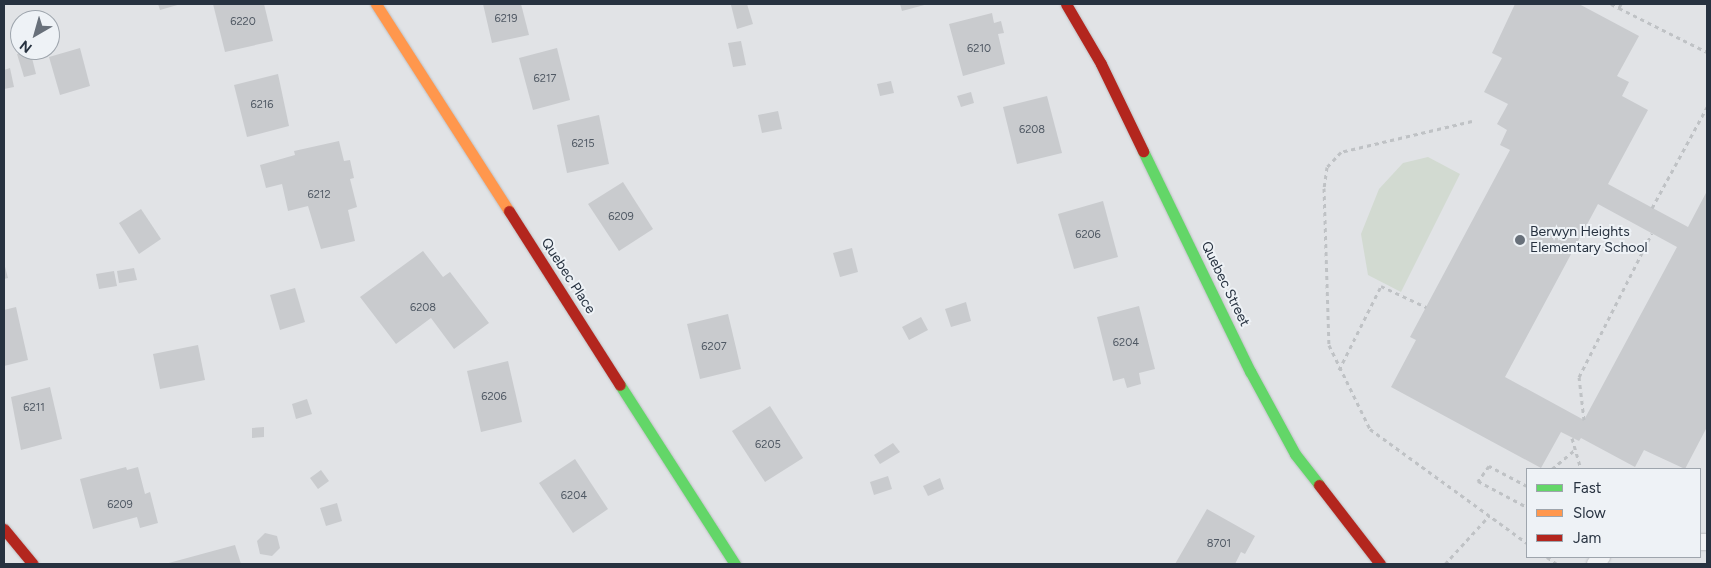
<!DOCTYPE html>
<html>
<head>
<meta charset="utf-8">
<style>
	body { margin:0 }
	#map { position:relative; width:1711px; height:568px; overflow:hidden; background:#e1e3e6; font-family:Figtree,sans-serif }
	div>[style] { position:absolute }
	.green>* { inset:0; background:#d2dad1 }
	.building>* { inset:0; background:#c9cbce }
	.path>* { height:3px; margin-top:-1.5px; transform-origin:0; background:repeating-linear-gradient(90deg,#bfc2c5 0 4px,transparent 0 8px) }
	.roads { filter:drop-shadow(0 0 1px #bfc1c4) drop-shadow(0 0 1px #bfc1c4) }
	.lane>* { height:16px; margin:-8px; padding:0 8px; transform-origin:8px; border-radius:8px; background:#f0f1f3 }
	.fast>* { height:11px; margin:-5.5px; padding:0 5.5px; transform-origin:5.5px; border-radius:5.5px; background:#63d668 }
	.slow>* { height:11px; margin:-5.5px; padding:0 5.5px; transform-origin:5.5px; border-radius:5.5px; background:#ff974d }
	.jam>* { height:11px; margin:-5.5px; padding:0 5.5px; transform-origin:5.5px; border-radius:5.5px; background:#b3261e }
	.dots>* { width:14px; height:14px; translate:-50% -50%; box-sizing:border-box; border:2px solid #eef2f6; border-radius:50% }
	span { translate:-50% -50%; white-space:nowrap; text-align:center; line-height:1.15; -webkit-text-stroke:4px #eef2f6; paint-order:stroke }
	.number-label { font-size:11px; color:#505964 }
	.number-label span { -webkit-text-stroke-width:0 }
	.poi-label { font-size:14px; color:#273240 }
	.left { translate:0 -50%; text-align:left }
	.street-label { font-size:14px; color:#273240 }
	.frame { position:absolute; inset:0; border:5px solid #273240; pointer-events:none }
	.legend { position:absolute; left:1526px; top:468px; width:175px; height:90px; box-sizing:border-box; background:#eef2f6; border:1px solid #9ea5ad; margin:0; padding:6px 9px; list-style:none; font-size:15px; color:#273240 }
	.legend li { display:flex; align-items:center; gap:10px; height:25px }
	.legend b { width:25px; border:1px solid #9ea5ad }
	.north { position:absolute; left:10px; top:10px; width:50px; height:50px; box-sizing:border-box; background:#eef2f6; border:1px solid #9ea5ad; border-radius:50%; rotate:218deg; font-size:14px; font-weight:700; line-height:20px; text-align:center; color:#273240 }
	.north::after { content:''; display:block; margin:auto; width:18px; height:22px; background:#68707a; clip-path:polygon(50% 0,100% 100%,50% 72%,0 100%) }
</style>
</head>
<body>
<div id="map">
	<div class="green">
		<i style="clip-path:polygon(1428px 157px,1460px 174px,1401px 292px,1368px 275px,1361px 234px,1379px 189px,1403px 163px)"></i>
	</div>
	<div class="building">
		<i style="clip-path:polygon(158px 4px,181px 4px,160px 10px)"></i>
		<i style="clip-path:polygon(213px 4px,264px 4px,273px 41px,225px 52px)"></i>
		<i style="clip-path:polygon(483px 4px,521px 4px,529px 35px,492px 43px)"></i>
		<i style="clip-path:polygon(747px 4px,753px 24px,737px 29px,731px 5px)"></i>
		<i style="clip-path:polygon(900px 4px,928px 4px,902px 11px)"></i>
		<i style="clip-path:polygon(evenodd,1515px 4px,1579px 4px,1639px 36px,1617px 76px,1629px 82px,1622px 96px,1648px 110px,1608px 184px,1688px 227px,1707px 191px,1707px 427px,1685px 469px,1644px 450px,1635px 467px,1581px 438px,1579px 441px,1561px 432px,1541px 468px,1391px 387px,1416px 340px,1410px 337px,1510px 150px,1500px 145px,1507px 130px,1497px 124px,1508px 104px,1484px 92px,1502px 58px,1492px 53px,1515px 4px,1598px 204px,1677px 247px,1584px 420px,1505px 377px,1598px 204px)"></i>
		<i style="clip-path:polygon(992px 13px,994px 23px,1001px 21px,1004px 33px,998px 34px,1005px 64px,963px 76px,949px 24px)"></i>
		<i style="clip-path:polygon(741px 41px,746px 65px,733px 67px,728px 43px)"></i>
		<i style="clip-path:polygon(80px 48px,90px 86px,60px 95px,49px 57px)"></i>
		<i style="clip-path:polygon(557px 48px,570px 100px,533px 110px,519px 58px)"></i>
		<i style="clip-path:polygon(30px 50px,36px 74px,24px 77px,17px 54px)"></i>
		<i style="clip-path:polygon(10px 68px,14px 87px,4px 89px,4px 70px)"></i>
		<i style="clip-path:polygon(278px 74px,289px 126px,247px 137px,234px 85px)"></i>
		<i style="clip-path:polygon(891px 81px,894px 93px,880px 96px,877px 84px)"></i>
		<i style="clip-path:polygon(971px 92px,974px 103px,961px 107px,957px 96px)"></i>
		<i style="clip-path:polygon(1047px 96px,1062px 153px,1017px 164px,1003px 107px)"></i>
		<i style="clip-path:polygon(778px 111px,782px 129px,762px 133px,758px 115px)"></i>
		<i style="clip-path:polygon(599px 115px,609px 164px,567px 173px,557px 125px)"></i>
		<i style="clip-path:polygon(339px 141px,344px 161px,350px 160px,354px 178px,350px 179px,357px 207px,348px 210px,355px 241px,321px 249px,308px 206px,288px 211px,282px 184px,266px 188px,260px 165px,295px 155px,294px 151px)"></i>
		<i style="clip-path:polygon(623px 182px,653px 229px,619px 251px,588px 204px)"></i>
		<i style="clip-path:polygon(1103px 201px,1118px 257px,1074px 269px,1058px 214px)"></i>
		<i style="clip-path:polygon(141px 209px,161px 239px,139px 254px,119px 223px)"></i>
		<i style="clip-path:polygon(852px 248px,858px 272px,840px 277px,833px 253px)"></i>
		<i style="clip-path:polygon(423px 251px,443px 277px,450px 272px,489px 323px,454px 349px,431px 318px,396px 344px,360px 297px)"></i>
		<i style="clip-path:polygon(4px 263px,8px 278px,4px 279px)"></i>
		<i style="clip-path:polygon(134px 268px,137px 280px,119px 283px,117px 271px)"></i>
		<i style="clip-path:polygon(114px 271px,117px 286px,99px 289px,96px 274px)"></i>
		<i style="clip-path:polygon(295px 288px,305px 322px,280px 330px,270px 295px)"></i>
		<i style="clip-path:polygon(966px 302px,971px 321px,951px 327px,945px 309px)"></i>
		<i style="clip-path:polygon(1139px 306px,1155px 369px,1139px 373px,1141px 384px,1127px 388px,1124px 378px,1113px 381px,1097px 317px)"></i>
		<i style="clip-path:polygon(16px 307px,28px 360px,4px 366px,4px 310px)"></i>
		<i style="clip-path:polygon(728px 314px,741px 369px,700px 379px,687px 324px)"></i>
		<i style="clip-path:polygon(921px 317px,928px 330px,909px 340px,902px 327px)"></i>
		<i style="clip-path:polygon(198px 345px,205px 380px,160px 389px,153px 354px)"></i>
		<i style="clip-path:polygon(508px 361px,522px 422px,481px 432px,467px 371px)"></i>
		<i style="clip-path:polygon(50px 387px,62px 439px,21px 450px,11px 397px)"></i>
		<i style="clip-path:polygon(307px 399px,312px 414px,296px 419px,292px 404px)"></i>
		<i style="clip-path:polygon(770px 406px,803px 458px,765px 482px,732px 431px)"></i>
		<i style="clip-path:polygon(264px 427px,264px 437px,252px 438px,252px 428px)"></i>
		<i style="clip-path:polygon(893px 443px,900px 452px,880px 464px,874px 455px)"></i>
		<i style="clip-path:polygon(575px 459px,608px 509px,573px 533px,539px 483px)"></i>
		<i style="clip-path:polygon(126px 467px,127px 470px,138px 467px,145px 494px,150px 492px,158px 523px,140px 528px,137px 517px,93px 529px,80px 479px)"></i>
		<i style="clip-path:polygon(321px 470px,329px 481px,318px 489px,310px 478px)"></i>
		<i style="clip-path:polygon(888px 476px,892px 489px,874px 495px,870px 482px)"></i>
		<i style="clip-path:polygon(940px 478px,944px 489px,928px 496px,923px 486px)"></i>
		<i style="clip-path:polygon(337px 503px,342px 521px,326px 526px,320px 508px)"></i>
		<i style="clip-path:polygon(1207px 509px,1255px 536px,1245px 554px,1241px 552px,1235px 564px,1175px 564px)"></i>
		<i style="clip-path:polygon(265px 533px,277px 536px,280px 548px,272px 556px,260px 554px,257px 541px)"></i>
		<i style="clip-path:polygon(235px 545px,241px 564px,165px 564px)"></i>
	</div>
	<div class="path">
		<i style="left:1611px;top:4px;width:9px;rotate:27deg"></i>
		<i style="left:1621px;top:4px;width:4px;rotate:117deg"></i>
		<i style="left:1619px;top:8px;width:98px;rotate:26.6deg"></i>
		<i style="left:1472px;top:121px;width:135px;rotate:166.7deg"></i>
		<i style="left:1341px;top:152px;width:21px;rotate:133deg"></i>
		<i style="left:1327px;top:167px;width:21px;rotate:98deg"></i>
		<i style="left:1324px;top:188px;width:157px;rotate:88.2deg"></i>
		<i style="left:1329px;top:345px;width:93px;rotate:64deg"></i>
		<i style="left:1370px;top:429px;width:194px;rotate:36deg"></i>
		<i style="left:1652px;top:208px;width:115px;rotate:-61.4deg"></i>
		<i style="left:1339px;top:370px;width:94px;rotate:-63.4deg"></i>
		<i style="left:1381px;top:286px;width:50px;rotate:25deg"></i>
		<i style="left:1584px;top:420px;width:43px;rotate:-96.6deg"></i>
		<i style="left:1579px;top:377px;width:161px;rotate:-63.1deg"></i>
		<i style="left:1572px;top:438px;width:32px;rotate:74deg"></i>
		<i style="left:1552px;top:469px;width:30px;rotate:-40deg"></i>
		<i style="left:1527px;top:486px;width:43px;rotate:-152.2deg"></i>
		<i style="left:1489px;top:466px;width:19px;rotate:126deg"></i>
		<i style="left:1478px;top:481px;width:55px;rotate:28deg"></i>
		<i style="left:1547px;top:557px;width:12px;rotate:35deg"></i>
		<i style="left:1445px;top:564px;width:65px;rotate:-47.5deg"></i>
	</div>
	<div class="roads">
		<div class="lane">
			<i style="left:1700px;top:542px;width:7px"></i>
			<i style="left:1595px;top:564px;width:10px;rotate:-45deg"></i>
		</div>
		<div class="fast">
			<i style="left:1143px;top:151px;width:245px;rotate:64.1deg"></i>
			<i style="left:1250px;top:371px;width:94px;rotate:61.5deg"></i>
			<i style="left:1295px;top:454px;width:39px;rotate:52deg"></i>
			<i style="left:620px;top:385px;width:213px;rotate:57.3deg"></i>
		</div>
		<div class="slow">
			<i style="left:376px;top:4px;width:246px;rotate:57.3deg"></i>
		</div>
		<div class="jam">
			<i style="left:1066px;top:4px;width:69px;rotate:59.7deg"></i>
			<i style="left:1101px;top:64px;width:97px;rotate:64.2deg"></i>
			<i style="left:509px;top:211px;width:206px;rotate:57.5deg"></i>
			<i style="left:1319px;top:485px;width:100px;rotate:52.3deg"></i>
			<i style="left:4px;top:529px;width:45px;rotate:50.4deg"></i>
		</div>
	</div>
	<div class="dots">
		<i style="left:1520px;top:240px;background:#68707a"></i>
	</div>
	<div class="number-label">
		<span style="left:506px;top:19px">6219</span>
		<span style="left:243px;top:22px">6220</span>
		<span style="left:979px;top:49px">6210</span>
		<span style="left:545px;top:79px">6217</span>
		<span style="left:262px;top:105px">6216</span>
		<span style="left:1032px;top:130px">6208</span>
		<span style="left:583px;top:144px">6215</span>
		<span style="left:319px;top:195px">6212</span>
		<span style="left:621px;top:217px">6209</span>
		<span style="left:1088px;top:235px">6206</span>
		<span style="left:423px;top:308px">6208</span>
		<span style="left:1126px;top:343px">6204</span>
		<span style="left:714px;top:347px">6207</span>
		<span style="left:494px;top:397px">6206</span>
		<span style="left:34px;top:408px">6211</span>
		<span style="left:768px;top:445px">6205</span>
		<span style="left:574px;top:496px">6204</span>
		<span style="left:120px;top:505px">6209</span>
		<span style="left:1219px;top:544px">8701</span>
	</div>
	<div class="poi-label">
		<span class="left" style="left:1530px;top:240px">Berwyn Heights<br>Elementary School</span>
	</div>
	<div class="street-label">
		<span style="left:568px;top:276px;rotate:57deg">Quebec Place</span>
		<span style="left:1225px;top:284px;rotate:64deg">Quebec Street</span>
	</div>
	<div class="frame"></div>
	<ul class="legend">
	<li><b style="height:6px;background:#63d668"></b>Fast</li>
	<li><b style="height:6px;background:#ff974d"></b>Slow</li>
	<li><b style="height:6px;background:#b3261e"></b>Jam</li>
	</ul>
	<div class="north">N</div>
</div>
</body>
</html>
